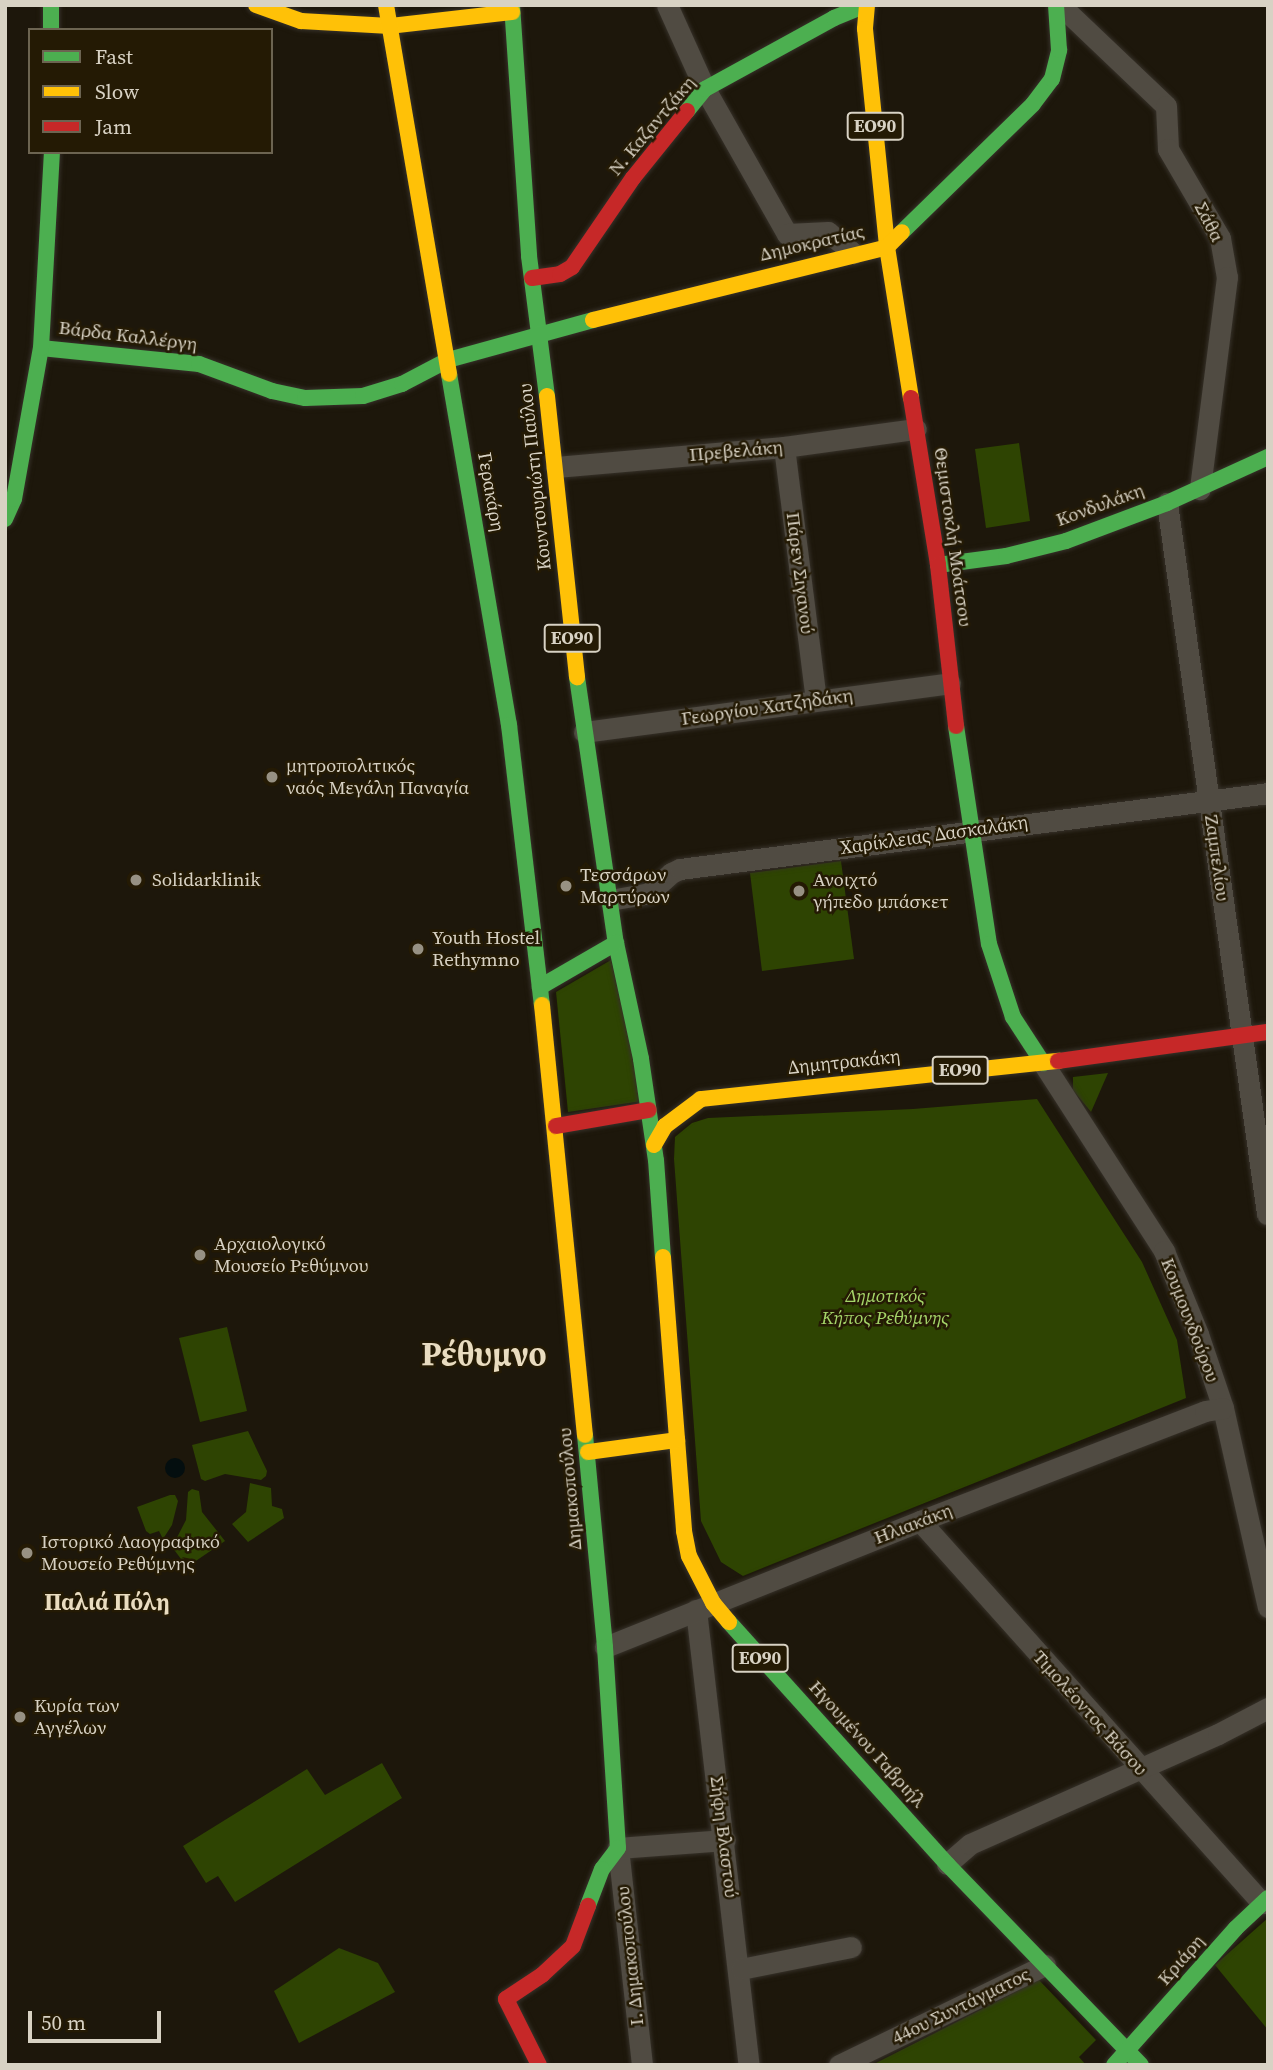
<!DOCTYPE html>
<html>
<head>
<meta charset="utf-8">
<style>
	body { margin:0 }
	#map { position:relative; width:1273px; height:2070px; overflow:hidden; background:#1d170b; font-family:"Source Serif 4",serif }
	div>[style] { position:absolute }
	.green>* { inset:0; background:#2e4402 }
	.water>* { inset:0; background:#040e0f }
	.round { border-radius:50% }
	.roads { filter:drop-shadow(0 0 2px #363129) drop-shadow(0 0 2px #363129) }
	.street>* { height:21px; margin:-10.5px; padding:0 10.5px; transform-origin:10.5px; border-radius:10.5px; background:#504b42 }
	.fast>* { height:16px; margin:-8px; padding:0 8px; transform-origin:8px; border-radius:8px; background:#4caf50 }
	.slow>* { height:16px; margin:-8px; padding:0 8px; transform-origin:8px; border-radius:8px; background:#ffc107 }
	.jam>* { height:16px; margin:-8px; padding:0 8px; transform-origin:8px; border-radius:8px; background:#c62828 }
	.dots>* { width:19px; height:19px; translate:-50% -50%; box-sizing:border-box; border:4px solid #241a04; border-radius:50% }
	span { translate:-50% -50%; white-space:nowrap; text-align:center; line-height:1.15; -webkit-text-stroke:5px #241a04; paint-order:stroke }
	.shield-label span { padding:2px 5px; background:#241a04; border:2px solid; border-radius:5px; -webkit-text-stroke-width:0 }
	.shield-label { font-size:18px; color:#d8d2c4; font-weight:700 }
	.street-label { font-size:19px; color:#d8d2c4 }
	.poi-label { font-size:19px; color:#d8d2c4 }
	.left { translate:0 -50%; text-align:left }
	.park-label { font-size:19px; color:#a5d569; font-style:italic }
	.quarter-label { font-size:23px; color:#e9dcc0; font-weight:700 }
	.town-label { font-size:33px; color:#e9dcc0; font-weight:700 }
	.frame { position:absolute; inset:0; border:7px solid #d8d2c4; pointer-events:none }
	.legend { position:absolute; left:28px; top:28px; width:245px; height:126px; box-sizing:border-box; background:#241a04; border:2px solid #6c6451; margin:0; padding:9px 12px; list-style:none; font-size:21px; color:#d8d2c4 }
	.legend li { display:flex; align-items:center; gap:14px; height:35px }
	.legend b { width:35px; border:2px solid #6c6451 }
	.scale { position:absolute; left:28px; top:2011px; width:133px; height:32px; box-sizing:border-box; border:4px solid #d8d2c4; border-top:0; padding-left:9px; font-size:21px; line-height:24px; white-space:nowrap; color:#d8d2c4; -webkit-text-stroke:5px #241a04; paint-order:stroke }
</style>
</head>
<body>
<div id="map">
	<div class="green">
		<i style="clip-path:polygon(1019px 443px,1030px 521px,986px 528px,975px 449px)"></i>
		<i style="clip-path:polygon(841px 861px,854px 959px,762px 971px,750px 873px)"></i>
		<i style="clip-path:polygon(611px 960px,643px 1101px,568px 1112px,556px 992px)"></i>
		<i style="clip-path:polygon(1108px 1073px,1091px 1112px,1073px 1090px,1073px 1077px)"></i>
		<i style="clip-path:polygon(1037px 1099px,1142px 1262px,1177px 1340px,1186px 1398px,743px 1576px,721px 1562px,701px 1521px,674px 1159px,675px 1137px,692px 1123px,708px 1118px,913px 1109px)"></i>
		<i style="clip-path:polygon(227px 1327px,247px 1411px,200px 1422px,179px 1338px)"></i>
		<i style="clip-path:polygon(248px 1431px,267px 1471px,266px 1476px,261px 1480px,225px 1474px,205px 1481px,201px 1479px,192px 1445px)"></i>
		<i style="clip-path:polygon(250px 1483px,271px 1488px,272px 1506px,282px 1509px,284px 1518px,248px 1542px,232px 1524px,246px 1512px)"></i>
		<i style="clip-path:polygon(192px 1489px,199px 1491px,202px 1512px,225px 1541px,187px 1567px,172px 1547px,186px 1520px,188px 1492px)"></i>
		<i style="clip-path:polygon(170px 1495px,175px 1495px,178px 1501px,172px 1525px,163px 1539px,159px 1531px,150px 1534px,146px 1531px,137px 1507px)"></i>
		<i style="clip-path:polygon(382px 1763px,402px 1798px,235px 1902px,218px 1876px,206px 1883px,183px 1846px,307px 1769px,325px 1795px)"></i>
		<i style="clip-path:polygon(1268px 1918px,1268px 2030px,1215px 1965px)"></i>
		<i style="clip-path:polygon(339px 1948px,378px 1963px,395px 1992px,299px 2043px,274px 1991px)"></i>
		<i style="clip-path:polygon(1039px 1980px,1096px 2040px,1079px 2057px,1086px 2065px,872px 2065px)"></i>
	</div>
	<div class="water">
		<i class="round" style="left:165px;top:1458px;width:20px;height:20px"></i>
	</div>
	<div class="roads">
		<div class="street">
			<i style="left:667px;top:5px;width:92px;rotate:65.7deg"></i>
			<i style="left:705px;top:89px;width:167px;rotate:60.5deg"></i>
			<i style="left:787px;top:234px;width:41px;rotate:-2.8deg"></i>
			<i style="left:828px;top:232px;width:33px;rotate:40deg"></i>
			<i style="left:1060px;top:5px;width:146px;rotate:43.6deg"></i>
			<i style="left:1166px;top:106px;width:43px;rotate:87.3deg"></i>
			<i style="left:1168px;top:149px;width:103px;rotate:59.7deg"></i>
			<i style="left:1220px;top:238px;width:40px;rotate:80deg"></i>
			<i style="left:1227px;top:277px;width:214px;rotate:97.3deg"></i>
			<i style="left:784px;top:447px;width:255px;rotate:82.8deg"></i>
			<i style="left:556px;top:467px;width:229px;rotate:-5deg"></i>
			<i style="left:784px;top:447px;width:133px;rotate:-7.8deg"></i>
			<i style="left:1167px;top:503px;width:718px;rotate:81.99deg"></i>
			<i style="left:584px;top:732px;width:369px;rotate:-7.6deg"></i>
			<i style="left:610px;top:900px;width:40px;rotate:-10deg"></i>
			<i style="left:649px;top:893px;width:30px;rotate:-42deg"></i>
			<i style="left:671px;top:873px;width:10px;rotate:-24deg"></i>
			<i style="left:680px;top:869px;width:593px;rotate:-7.36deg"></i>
			<i style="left:1043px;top:1063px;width:224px;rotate:57.2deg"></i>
			<i style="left:1164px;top:1251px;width:90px;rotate:67.7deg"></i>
			<i style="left:1198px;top:1334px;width:78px;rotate:71.3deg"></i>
			<i style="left:1223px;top:1408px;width:204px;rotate:77.3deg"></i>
			<i style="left:920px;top:1521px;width:513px;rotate:48.16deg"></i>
			<i style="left:696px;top:1610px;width:458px;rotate:83.4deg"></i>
			<i style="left:605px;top:1647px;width:339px;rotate:-21.8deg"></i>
			<i style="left:920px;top:1521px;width:305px;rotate:-21.1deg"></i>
			<i style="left:1205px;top:1411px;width:18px;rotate:-9deg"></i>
			<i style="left:947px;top:1864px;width:30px;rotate:-41deg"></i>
			<i style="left:970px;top:1844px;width:271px;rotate:-23.9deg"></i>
			<i style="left:1218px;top:1734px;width:56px;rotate:-27.5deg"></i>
			<i style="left:741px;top:1969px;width:112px;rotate:-11.3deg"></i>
			<i style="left:642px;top:2065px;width:218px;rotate:-96.3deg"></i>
			<i style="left:618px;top:1848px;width:107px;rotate:-4.3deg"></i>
			<i style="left:839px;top:2065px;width:229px;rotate:-25.9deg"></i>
		</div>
		<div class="fast">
			<i style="left:51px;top:5px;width:25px;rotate:90deg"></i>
			<i style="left:512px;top:5px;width:252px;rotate:86.1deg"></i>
			<i style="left:529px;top:256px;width:141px;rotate:82.7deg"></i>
			<i style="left:687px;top:111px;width:28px;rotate:-51deg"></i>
			<i style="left:705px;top:89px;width:147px;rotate:-28.8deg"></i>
			<i style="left:834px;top:18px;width:35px;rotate:-22deg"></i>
			<i style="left:902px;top:232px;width:183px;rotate:-44.3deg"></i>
			<i style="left:1033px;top:104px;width:31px;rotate:-53deg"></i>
			<i style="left:1052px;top:79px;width:30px;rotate:-76deg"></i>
			<i style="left:1059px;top:50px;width:45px;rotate:-93.8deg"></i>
			<i style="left:41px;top:348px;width:159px;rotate:5.8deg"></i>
			<i style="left:199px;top:364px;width:78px;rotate:20.3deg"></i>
			<i style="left:272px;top:391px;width:34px;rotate:12deg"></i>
			<i style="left:305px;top:398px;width:58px;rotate:-2deg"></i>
			<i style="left:363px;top:396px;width:41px;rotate:-17.1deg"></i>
			<i style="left:402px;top:384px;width:52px;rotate:-27.6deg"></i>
			<i style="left:448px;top:360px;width:150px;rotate:-15.4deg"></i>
			<i style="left:449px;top:374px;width:356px;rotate:80.3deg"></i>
			<i style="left:509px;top:725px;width:282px;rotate:83.3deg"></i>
			<i style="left:5px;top:519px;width:22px;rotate:-66deg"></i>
			<i style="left:14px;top:499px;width:153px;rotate:-79.9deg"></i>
			<i style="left:41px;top:348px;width:196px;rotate:-86.8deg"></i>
			<i style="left:938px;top:565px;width:69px;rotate:-7.5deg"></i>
			<i style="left:1006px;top:556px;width:62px;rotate:-14deg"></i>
			<i style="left:1066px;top:541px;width:108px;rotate:-20.6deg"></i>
			<i style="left:1167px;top:503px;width:111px;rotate:-24.5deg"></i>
			<i style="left:577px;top:677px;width:269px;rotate:81.7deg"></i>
			<i style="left:616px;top:943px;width:119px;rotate:77.8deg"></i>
			<i style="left:641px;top:1059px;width:102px;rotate:81.6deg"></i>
			<i style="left:656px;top:1160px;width:97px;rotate:85.9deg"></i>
			<i style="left:956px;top:726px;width:220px;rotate:81.4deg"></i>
			<i style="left:989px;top:944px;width:77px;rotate:71.8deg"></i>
			<i style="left:1013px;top:1017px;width:55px;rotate:56.9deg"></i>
			<i style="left:540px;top:987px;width:88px;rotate:-30.1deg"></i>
			<i style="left:585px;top:1435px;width:213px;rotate:84.6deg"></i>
			<i style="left:605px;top:1647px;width:201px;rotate:86.3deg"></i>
			<i style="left:618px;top:1848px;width:26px;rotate:127deg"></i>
			<i style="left:602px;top:1869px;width:40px;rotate:111deg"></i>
			<i style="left:729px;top:1622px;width:326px;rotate:48deg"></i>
			<i style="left:947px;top:1864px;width:279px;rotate:46deg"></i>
			<i style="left:1114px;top:2065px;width:183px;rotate:-48.3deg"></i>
			<i style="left:1236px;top:1928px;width:44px;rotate:-43.2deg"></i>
		</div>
		<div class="slow">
			<i style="left:256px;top:5px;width:48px;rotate:19.6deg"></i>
			<i style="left:301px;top:21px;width:89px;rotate:3.2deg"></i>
			<i style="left:390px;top:26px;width:123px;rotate:-6.5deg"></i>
			<i style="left:386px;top:5px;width:374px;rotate:80.3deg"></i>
			<i style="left:867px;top:5px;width:24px;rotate:95deg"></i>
			<i style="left:865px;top:29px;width:219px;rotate:84.2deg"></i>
			<i style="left:887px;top:247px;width:153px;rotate:81deg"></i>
			<i style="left:593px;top:320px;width:303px;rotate:-13.9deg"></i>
			<i style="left:887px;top:247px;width:21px;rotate:-45deg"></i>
			<i style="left:547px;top:396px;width:283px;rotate:83.9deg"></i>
			<i style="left:542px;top:1005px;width:432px;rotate:84.3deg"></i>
			<i style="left:654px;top:1145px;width:22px;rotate:-60deg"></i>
			<i style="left:665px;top:1126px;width:45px;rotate:-36.9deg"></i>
			<i style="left:701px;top:1099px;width:359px;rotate:-6.1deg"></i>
			<i style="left:663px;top:1257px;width:275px;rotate:85.6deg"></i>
			<i style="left:684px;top:1531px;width:25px;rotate:79deg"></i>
			<i style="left:689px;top:1556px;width:53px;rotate:62.9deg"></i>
			<i style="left:713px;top:1603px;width:25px;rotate:50deg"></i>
			<i style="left:588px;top:1452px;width:90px;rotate:-7.7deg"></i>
		</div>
		<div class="jam">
			<i style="left:532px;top:278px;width:28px;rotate:-8deg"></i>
			<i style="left:560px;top:274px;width:14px;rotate:-30deg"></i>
			<i style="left:572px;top:267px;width:108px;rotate:-55.6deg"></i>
			<i style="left:633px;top:178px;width:86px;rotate:-51.1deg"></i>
			<i style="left:911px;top:398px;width:169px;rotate:80.8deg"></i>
			<i style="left:938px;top:565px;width:162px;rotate:83.6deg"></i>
			<i style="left:1058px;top:1061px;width:212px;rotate:-7.9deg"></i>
			<i style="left:556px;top:1126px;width:94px;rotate:-9.8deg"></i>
			<i style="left:539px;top:2065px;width:74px;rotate:-116.6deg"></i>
			<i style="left:506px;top:1999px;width:43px;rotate:-33.7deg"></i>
			<i style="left:542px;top:1975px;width:42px;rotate:-43.1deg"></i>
			<i style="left:573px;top:1946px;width:43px;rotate:-69.4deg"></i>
		</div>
	</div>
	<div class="dots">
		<i style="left:272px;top:777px;background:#979183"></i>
		<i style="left:136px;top:880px;background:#979183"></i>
		<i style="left:566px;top:886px;background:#979183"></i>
		<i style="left:799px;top:891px;background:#979183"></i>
		<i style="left:418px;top:949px;background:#979183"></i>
		<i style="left:200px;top:1255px;background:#979183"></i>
		<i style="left:27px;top:1553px;background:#979183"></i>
		<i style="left:20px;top:1717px;background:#979183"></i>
	</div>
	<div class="shield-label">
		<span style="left:875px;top:126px">ΕΟ90</span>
		<span style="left:572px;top:638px">ΕΟ90</span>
		<span style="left:960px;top:1070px">ΕΟ90</span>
		<span style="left:760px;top:1658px">ΕΟ90</span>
	</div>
	<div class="street-label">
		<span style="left:652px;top:126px;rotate:-50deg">Ν. Καζαντζάκη</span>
		<span style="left:1209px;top:222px;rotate:63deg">Σάθα</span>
		<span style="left:812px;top:243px;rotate:-13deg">Δημοκρατίας</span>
		<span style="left:128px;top:336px;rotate:7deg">Βάρδα Καλλέργη</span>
		<span style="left:736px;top:451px;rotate:-5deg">Πρεβελάκη</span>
		<span style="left:535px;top:477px;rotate:-96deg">Κουντουριώτη Παύλου</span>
		<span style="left:491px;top:492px;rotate:80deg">Γερακάρη</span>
		<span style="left:1100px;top:505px;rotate:-20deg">Κονδυλάκη</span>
		<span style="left:953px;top:537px;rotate:82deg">Θεμιστοκλή Μοάτσου</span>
		<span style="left:800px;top:573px;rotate:83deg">Πάρεν Σιγανού</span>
		<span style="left:767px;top:707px;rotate:-8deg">Γεωργίου Χατζηδάκη</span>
		<span style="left:934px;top:835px;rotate:-8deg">Χαρίκλειας Δασκαλάκη</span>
		<span style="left:1217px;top:858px;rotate:82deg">Ζαμπελίου</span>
		<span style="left:844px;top:1062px;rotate:-6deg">Δημητρακάκη</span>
		<span style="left:1190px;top:1320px;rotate:69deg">Κουμουνδούρου</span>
		<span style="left:570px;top:1489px;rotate:-95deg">Δημακοπούλου</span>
		<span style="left:913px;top:1524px;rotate:-21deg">Ηλιακάκη</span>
		<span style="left:1090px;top:1713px;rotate:48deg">Τιμολέοντος Βάσου</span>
		<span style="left:867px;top:1744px;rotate:48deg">Ηγουμένου Γαβριήλ</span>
		<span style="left:724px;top:1837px;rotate:83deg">Σήφη Βλαστού</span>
		<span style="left:630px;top:1956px;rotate:-96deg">Ι. Δημακοπούλου</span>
		<span style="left:1181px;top:1960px;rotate:-49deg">Κριάρη</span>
		<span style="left:961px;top:2006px;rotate:-26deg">44ου Συντάγματος</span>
	</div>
	<div class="poi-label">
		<span class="left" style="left:286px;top:777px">μητροπολιτικός<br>ναός Μεγάλη Παναγία</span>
		<span class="left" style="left:580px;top:886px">Τεσσάρων<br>Μαρτύρων</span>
		<span class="left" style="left:152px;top:880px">Solidarklinik</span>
		<span class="left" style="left:813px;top:891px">Ανοιχτό<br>γήπεδο μπάσκετ</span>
		<span class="left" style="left:432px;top:949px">Youth Hostel<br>Rethymno</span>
		<span class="left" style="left:214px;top:1255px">Αρχαιολογικό<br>Μουσείο Ρεθύμνου</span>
		<span class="left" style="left:41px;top:1553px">Ιστορικό Λαoγραφικό<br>Μουσείο Ρεθύμνης</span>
		<span class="left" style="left:34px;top:1717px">Κυρία των<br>Αγγέλων</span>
	</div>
	<div class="park-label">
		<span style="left:885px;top:1307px">Δημοτικός<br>Κήπος Ρεθύμνης</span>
	</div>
	<div class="quarter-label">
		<span style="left:107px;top:1602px">Παλιά Πόλη</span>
	</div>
	<div class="town-label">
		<span style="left:484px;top:1354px">Ρέθυμνο</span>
	</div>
	<div class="frame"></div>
	<ul class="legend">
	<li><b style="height:9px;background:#4caf50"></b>Fast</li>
	<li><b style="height:9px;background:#ffc107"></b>Slow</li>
	<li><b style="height:9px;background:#c62828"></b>Jam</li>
	</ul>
	<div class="scale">50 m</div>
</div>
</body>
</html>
